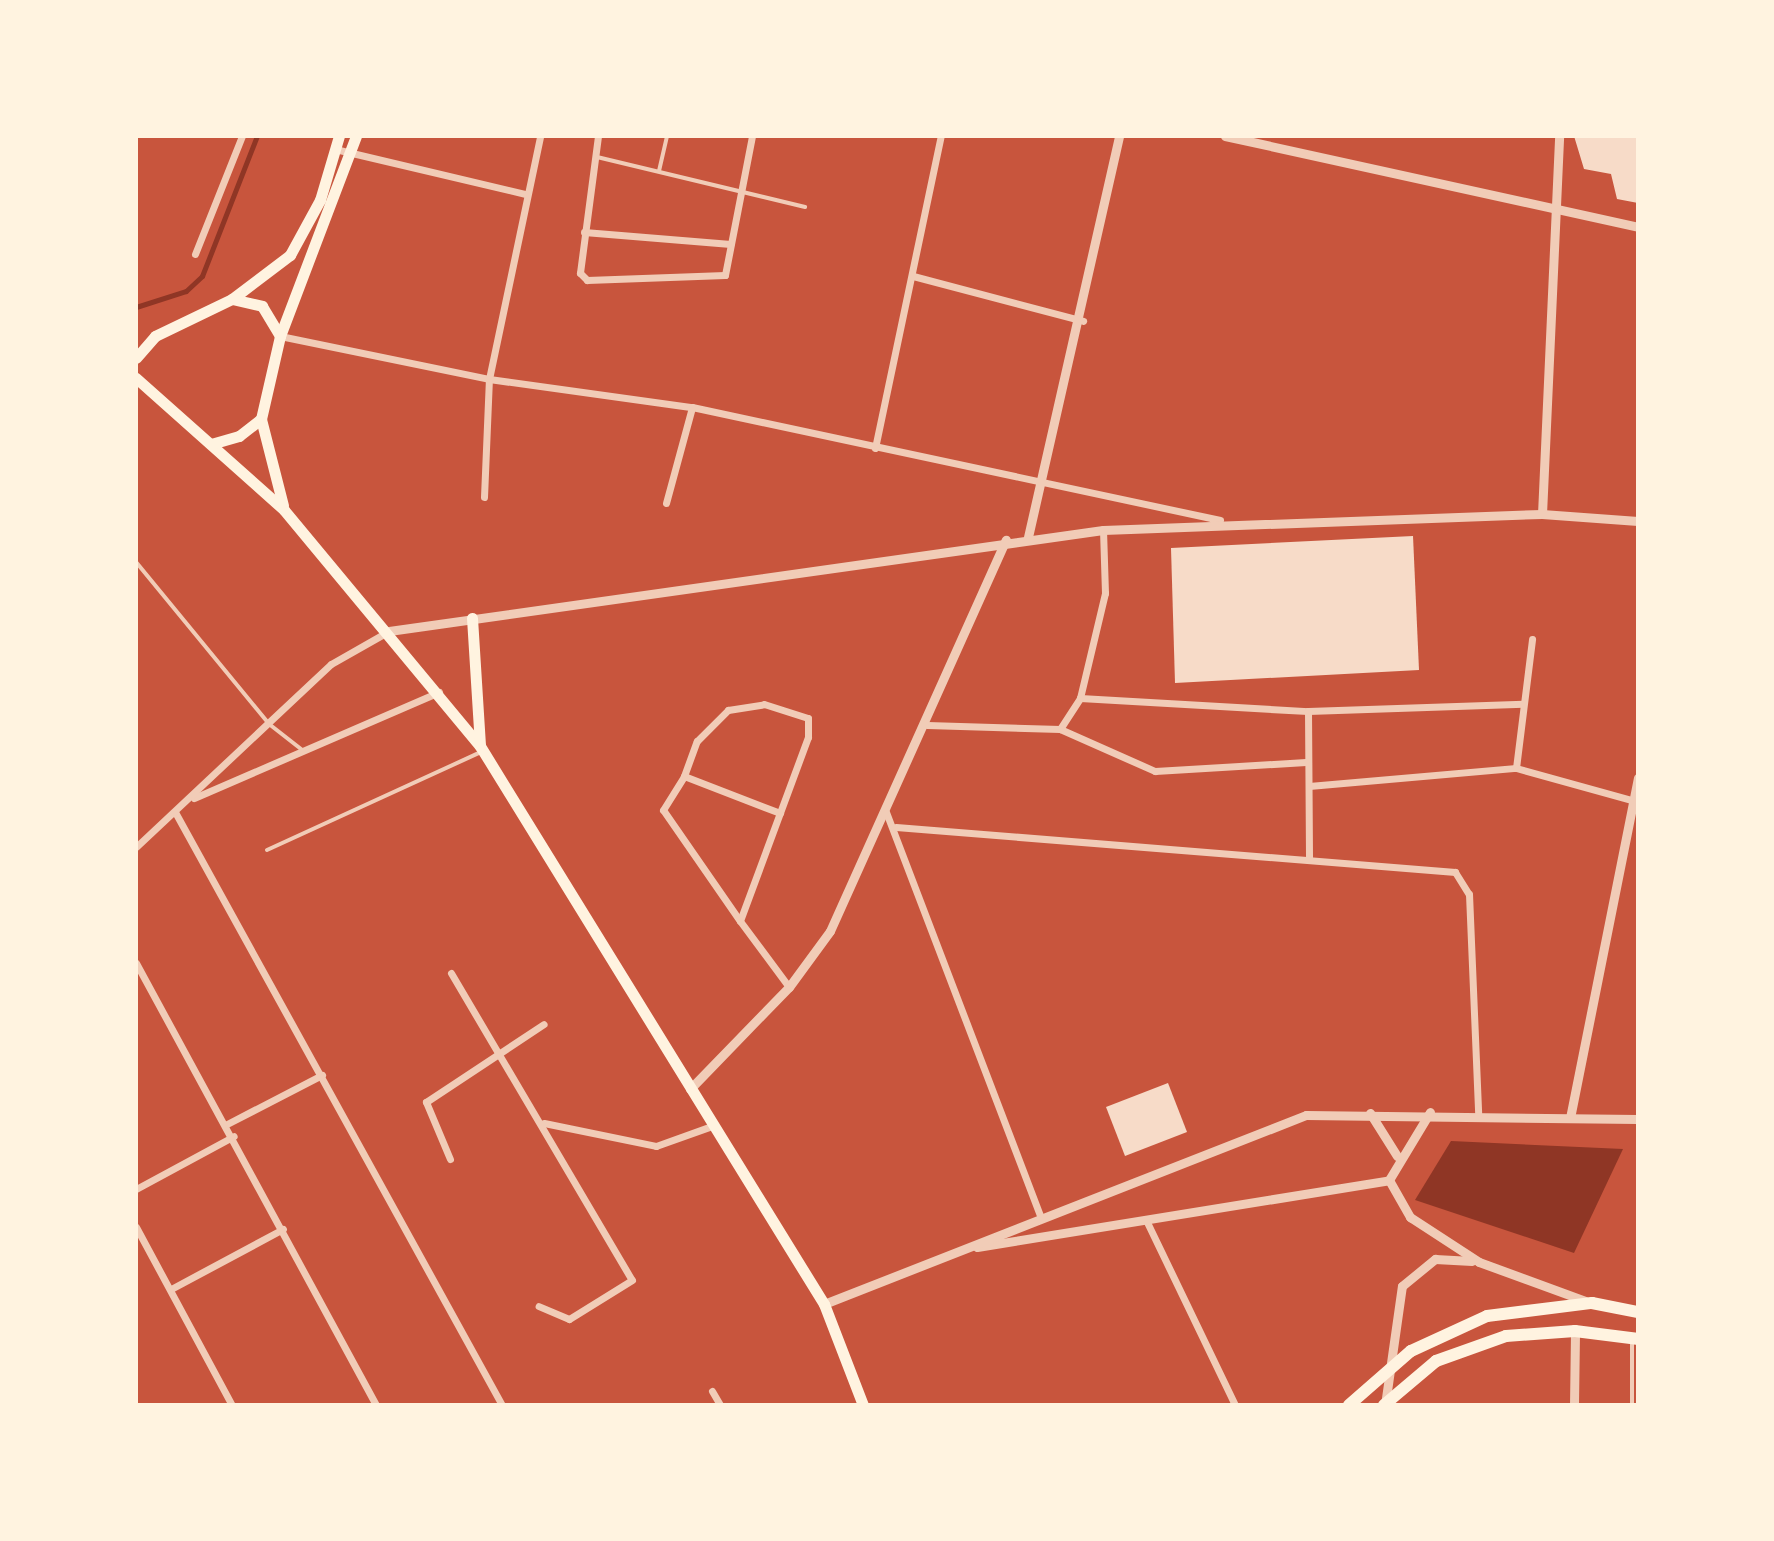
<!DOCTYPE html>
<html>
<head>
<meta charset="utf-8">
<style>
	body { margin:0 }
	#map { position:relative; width:1774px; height:1541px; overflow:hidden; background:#c8553d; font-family:Overpass,sans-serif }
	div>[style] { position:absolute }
	.water>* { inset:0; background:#8f3625 }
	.stream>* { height:5px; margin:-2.5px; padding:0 2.5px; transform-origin:2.5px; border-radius:2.5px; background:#8f3625 }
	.building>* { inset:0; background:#f7dbc8 }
	.service>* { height:4px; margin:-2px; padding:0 2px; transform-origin:2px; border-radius:2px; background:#f1ccb7 }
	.minor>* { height:7px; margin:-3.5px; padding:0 3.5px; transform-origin:3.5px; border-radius:3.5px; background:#f1ccb7 }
	.tertiary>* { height:9px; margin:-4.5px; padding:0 4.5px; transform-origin:4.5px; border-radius:4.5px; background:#f1ccb7 }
	.primary>* { height:11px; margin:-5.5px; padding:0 5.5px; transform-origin:5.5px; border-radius:5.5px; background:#fff3e0 }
	.trunk>* { height:12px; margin:-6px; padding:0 6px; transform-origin:6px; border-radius:6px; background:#fff3e0 }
	span { translate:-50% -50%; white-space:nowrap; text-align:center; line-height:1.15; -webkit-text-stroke:8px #fff3e0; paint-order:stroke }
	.frame { position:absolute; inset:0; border:138px solid #fff3e0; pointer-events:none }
</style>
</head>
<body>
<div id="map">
	<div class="water">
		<i style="clip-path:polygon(1451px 1141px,1623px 1149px,1574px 1253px,1415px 1200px)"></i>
	</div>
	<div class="stream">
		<i style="left:136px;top:307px;width:52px;rotate:-17.7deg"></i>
		<i style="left:186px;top:291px;width:22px;rotate:-43deg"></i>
		<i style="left:202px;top:276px;width:150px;rotate:-68.6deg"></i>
	</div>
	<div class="building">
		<i style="clip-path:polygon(1574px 136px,1638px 136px,1638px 203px,1617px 199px,1611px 174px,1584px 169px)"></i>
		<i style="clip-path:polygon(1413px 536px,1419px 670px,1175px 683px,1171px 548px)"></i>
		<i style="clip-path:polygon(1168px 1083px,1187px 1132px,1125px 1156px,1106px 1107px)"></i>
	</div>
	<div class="service">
		<i style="left:597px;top:157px;width:214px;rotate:13.5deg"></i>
		<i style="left:659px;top:171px;width:36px;rotate:-77deg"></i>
		<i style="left:136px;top:562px;width:210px;rotate:50.6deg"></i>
		<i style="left:269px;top:724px;width:41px;rotate:38deg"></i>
		<i style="left:267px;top:850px;width:235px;rotate:-24.6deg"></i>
		<i style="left:1632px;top:1341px;width:64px;rotate:90deg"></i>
	</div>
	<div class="minor">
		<i style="left:598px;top:136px;width:138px;rotate:97.5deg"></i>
		<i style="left:580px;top:273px;width:10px;rotate:45deg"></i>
		<i style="left:587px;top:280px;width:138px;rotate:-2.1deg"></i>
		<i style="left:725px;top:275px;width:142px;rotate:-79deg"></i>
		<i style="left:335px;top:149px;width:196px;rotate:13.3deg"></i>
		<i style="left:584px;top:232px;width:147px;rotate:4.7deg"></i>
		<i style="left:195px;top:254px;width:127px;rotate:-68.3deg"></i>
		<i style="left:913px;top:276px;width:176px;rotate:14.8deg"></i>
		<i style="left:280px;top:336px;width:213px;rotate:11.6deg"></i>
		<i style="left:489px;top:379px;width:205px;rotate:7.9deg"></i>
		<i style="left:692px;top:407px;width:540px;rotate:12.08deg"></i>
		<i style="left:875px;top:448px;width:319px;rotate:-78.1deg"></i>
		<i style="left:484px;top:497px;width:118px;rotate:-87.6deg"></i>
		<i style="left:489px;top:379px;width:248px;rotate:-78.1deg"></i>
		<i style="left:666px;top:503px;width:99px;rotate:-74.8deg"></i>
		<i style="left:1080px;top:698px;width:228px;rotate:3.3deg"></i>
		<i style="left:1308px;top:711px;width:215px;rotate:-1.9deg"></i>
		<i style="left:1308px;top:711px;width:146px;rotate:89.6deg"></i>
		<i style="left:927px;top:725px;width:133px;rotate:1.7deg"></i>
		<i style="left:1060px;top:729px;width:37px;rotate:-57deg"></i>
		<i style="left:1080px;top:698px;width:108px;rotate:-76.6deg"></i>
		<i style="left:1105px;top:593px;width:63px;rotate:-91.8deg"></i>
		<i style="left:1060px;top:729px;width:104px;rotate:23.9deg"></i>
		<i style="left:1155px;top:771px;width:151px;rotate:-3.4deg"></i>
		<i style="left:1516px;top:768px;width:130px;rotate:-82.9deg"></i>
		<i style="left:684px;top:776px;width:37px;rotate:-70deg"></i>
		<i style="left:697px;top:741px;width:44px;rotate:-45deg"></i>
		<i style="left:728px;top:710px;width:36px;rotate:-9deg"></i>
		<i style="left:764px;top:704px;width:46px;rotate:17.7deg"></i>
		<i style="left:808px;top:718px;width:19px;rotate:90deg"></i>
		<i style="left:808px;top:737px;width:196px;rotate:110.3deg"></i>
		<i style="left:740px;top:921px;width:82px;rotate:53.4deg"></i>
		<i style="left:1309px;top:786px;width:208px;rotate:-5deg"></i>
		<i style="left:1516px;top:768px;width:123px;rotate:15.5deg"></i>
		<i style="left:194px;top:798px;width:267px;rotate:-23.4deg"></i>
		<i style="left:175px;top:812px;width:677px;rotate:61.13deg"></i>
		<i style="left:886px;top:812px;width:431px;rotate:69.1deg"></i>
		<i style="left:896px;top:827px;width:561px;rotate:4.6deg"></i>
		<i style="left:1455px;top:872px;width:26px;rotate:58deg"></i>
		<i style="left:1469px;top:894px;width:219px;rotate:87.6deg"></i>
		<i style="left:136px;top:847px;width:267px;rotate:-43.2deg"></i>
		<i style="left:331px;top:664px;width:67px;rotate:-29.6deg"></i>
		<i style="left:740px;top:921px;width:135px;rotate:-124.7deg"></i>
		<i style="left:663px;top:810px;width:40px;rotate:-58deg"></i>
		<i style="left:684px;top:776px;width:103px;rotate:21.1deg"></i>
		<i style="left:136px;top:963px;width:503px;rotate:61.5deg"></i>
		<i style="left:451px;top:973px;width:356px;rotate:59.5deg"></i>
		<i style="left:632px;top:1280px;width:74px;rotate:148.2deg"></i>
		<i style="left:569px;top:1319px;width:33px;rotate:-157deg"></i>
		<i style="left:544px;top:1123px;width:114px;rotate:11.6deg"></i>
		<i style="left:656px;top:1146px;width:59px;rotate:-19.7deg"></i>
		<i style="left:227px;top:1124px;width:107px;rotate:-27.3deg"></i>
		<i style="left:450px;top:1159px;width:62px;rotate:-112.8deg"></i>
		<i style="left:426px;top:1102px;width:141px;rotate:-33.5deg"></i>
		<i style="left:136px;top:1189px;width:111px;rotate:-28.4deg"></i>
		<i style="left:1146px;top:1220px;width:205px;rotate:64.3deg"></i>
		<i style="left:136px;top:1227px;width:202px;rotate:61.7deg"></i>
		<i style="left:171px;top:1289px;width:127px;rotate:-28.2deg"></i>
		<i style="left:712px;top:1391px;width:16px;rotate:60deg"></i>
	</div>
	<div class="tertiary">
		<i style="left:1225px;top:136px;width:423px;rotate:12.4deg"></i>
		<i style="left:1542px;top:514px;width:378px;rotate:-87.4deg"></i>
		<i style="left:1028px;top:537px;width:411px;rotate:-77.2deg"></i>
		<i style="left:389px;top:631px;width:721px;rotate:-8.05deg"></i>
		<i style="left:1103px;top:530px;width:439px;rotate:-2.1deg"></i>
		<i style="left:1542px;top:514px;width:96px;rotate:4.2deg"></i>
		<i style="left:690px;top:1089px;width:142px;rotate:-45.9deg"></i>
		<i style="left:789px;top:987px;width:69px;rotate:-53.8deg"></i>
		<i style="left:830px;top:931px;width:429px;rotate:-65.8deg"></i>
		<i style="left:1430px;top:1112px;width:79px;rotate:121.1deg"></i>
		<i style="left:1389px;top:1180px;width:43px;rotate:60.4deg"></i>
		<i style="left:1410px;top:1217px;width:82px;rotate:33.1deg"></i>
		<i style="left:1479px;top:1262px;width:119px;rotate:20.1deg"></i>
		<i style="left:1370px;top:1113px;width:51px;rotate:57.9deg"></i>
		<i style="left:1570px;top:1118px;width:347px;rotate:-78.7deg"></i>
		<i style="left:977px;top:1247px;width:417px;rotate:-9.2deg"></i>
		<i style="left:824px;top:1304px;width:518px;rotate:-21.41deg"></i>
		<i style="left:1306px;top:1115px;width:332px;rotate:0.7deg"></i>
		<i style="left:1385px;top:1405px;width:120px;rotate:-81.9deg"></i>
		<i style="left:1402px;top:1286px;width:43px;rotate:-39.3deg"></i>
		<i style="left:1435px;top:1259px;width:37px;rotate:3deg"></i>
		<i style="left:1574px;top:1405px;width:74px;rotate:-89.2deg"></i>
	</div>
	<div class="primary">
		<i style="left:232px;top:299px;width:31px;rotate:13deg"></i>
		<i style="left:262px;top:306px;width:35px;rotate:59deg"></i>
		<i style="left:136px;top:358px;width:29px;rotate:-49deg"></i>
		<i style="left:155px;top:336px;width:85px;rotate:-25.7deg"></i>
		<i style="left:232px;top:299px;width:73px;rotate:-37.2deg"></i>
		<i style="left:290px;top:255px;width:63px;rotate:-61.4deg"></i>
		<i style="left:320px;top:200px;width:67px;rotate:-73.5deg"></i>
		<i style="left:136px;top:378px;width:198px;rotate:41.7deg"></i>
		<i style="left:284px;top:510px;width:307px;rotate:50.3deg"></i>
		<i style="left:480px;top:746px;width:656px;rotate:58.35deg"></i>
		<i style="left:824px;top:1304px;width:108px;rotate:68.9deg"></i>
		<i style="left:261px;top:419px;width:89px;rotate:75.7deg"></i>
		<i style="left:211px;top:444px;width:29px;rotate:-16deg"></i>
		<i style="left:239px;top:436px;width:28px;rotate:-38deg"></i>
		<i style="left:261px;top:419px;width:85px;rotate:-77.1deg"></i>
		<i style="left:280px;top:336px;width:214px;rotate:-69.2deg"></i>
		<i style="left:472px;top:618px;width:127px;rotate:86.4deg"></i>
	</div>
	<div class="trunk">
		<i style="left:1349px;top:1405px;width:82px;rotate:-41.1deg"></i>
		<i style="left:1411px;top:1351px;width:84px;rotate:-24.7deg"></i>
		<i style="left:1487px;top:1316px;width:106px;rotate:-7.1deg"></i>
		<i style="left:1592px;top:1303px;width:47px;rotate:11.1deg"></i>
		<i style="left:1384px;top:1405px;width:68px;rotate:-40.2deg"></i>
		<i style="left:1436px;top:1361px;width:74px;rotate:-19.7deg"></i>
		<i style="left:1506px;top:1336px;width:69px;rotate:-4.1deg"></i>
		<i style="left:1575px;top:1331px;width:64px;rotate:7.2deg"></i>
	</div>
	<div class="frame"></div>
</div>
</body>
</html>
